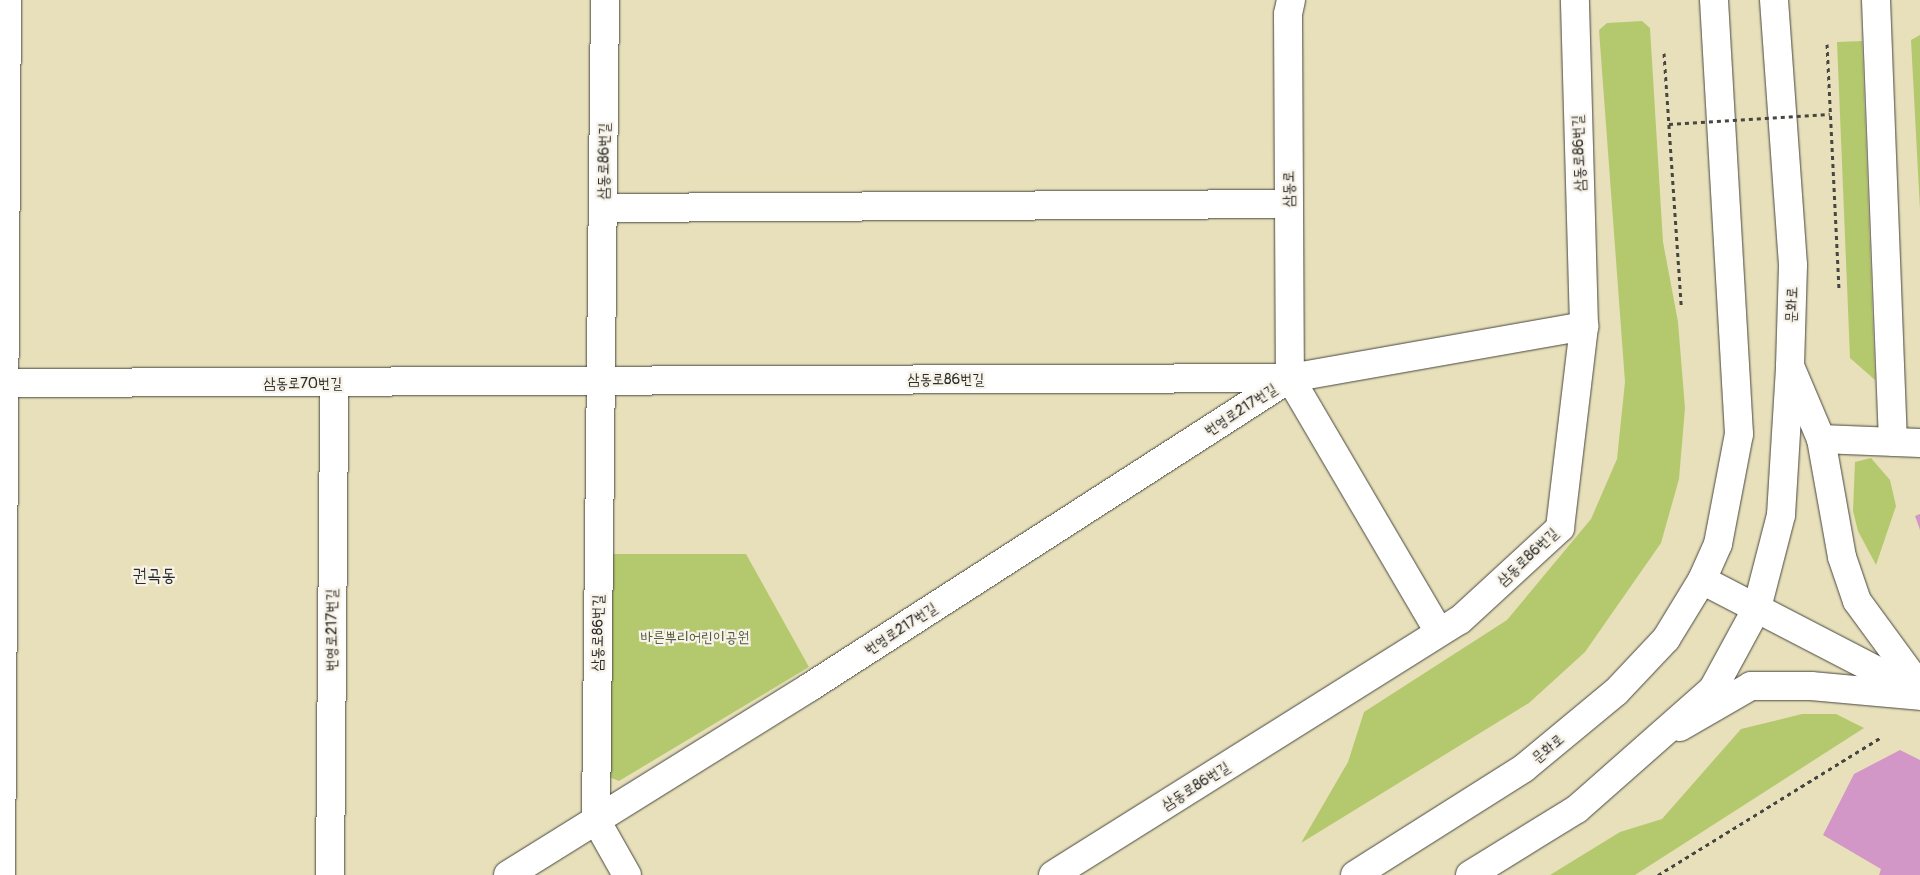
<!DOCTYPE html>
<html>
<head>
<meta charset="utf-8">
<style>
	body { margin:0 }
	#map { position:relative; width:1920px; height:875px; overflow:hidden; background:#e7e0ba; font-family:Pangolin,"Poor Story",sans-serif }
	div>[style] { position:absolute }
	.green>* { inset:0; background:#b4c96d }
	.building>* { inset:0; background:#d397c7 }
	.path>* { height:3px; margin-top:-1.5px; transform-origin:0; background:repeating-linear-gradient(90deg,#474640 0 4px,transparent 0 8px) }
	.roads { filter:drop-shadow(0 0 1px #474640) drop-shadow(0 0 1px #474640) }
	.minor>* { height:28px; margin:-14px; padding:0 14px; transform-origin:14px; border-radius:14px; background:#fff }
	.tertiary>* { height:28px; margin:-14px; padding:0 14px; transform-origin:14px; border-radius:14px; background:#fff }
	.secondary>* { height:28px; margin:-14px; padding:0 14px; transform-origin:14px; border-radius:14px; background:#fff }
	.path-bridge>* { height:3px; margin-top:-1.5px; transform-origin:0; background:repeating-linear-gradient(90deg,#474640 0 4px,transparent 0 8px) }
	span { translate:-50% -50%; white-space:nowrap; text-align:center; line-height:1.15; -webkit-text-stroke:4.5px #f7f3e8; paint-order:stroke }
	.street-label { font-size:15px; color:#2b2b2b }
	.park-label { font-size:15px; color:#545a3f }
	.quarter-label { font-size:18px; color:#2b2b2b }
</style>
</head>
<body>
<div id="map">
	<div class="green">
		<i style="clip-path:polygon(1642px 21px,1650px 28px,1663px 242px,1678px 322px,1685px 408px,1679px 479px,1661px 543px,1585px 652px,1529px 703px,1301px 843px,1348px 762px,1364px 712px,1507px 620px,1591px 519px,1617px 459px,1625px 382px,1599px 30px,1607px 23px)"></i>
		<i style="clip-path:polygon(1920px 35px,1920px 210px,1911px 40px)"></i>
		<i style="clip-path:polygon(1862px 41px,1875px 380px,1850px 358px,1837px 42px)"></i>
		<i style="clip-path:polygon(1871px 458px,1890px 480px,1896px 506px,1876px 565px,1858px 531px,1853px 511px,1855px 462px)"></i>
		<i style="clip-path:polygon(612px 554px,746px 554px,809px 667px,619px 781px,609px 777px)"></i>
		<i style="clip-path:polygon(1802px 714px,1836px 714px,1864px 728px,1635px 875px,1550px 875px,1620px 832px,1662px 819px,1741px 729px)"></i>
	</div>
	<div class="building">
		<i style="clip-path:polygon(1920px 514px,1920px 530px,1915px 516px)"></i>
		<i style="clip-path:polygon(1900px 750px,1920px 760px,1920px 875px,1879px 875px,1881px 869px,1823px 835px,1854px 774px)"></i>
	</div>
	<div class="path">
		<i style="left:1827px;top:44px;width:247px;rotate:87.2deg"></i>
		<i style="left:1664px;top:53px;width:253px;rotate:86.1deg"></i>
		<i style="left:1658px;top:875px;width:261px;rotate:-31.7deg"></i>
	</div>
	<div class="roads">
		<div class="minor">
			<i style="left:605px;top:0;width:820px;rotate:90.63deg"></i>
			<i style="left:596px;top:820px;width:63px;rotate:60.6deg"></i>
			<i style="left:1291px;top:0;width:14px;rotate:102deg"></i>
			<i style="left:1288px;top:14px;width:364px;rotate:89.7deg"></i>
			<i style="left:1290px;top:378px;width:294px;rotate:59.6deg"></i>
			<i style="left:1876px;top:0;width:442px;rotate:87.8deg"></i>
			<i style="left:603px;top:208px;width:686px;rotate:-0.33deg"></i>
			<i style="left:4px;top:383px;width:1286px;rotate:-0.22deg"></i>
			<i style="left:1290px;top:378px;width:299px;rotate:-10deg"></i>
			<i style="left:1821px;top:439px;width:99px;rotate:2.3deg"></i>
			<i style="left:1px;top:875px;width:875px;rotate:-89.61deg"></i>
			<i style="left:330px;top:875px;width:491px;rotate:-89.5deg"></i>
			<i style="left:508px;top:875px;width:356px;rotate:-31.9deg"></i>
			<i style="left:810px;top:687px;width:571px;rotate:-32.77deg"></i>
			<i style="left:1053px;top:875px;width:480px;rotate:-32.1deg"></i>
			<i style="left:1460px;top:620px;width:136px;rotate:-42.6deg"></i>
			<i style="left:1560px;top:528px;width:203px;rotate:-83.2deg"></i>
			<i style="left:1584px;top:326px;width:326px;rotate:-91.6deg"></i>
		</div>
		<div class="tertiary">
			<i style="left:1790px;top:366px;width:79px;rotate:67deg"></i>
			<i style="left:1821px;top:439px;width:120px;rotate:79.9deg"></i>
			<i style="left:1842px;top:557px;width:46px;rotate:71.2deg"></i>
			<i style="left:1857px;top:601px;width:107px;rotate:53.8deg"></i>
			<i style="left:1702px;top:580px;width:239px;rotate:27.4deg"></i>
			<i style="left:1680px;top:727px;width:82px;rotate:-30deg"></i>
			<i style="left:1751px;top:686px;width:60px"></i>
			<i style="left:1811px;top:686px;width:109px;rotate:5.2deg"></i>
		</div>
		<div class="secondary">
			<i style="left:1355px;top:875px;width:200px;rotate:-32.3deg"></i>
			<i style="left:1524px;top:768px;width:119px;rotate:-39.6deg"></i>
			<i style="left:1616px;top:692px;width:73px;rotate:-46.7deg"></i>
			<i style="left:1666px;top:639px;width:69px;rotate:-58.6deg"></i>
			<i style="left:1702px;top:580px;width:39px;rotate:-66deg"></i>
			<i style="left:1718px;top:544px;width:112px;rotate:-79.2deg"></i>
			<i style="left:1739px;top:434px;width:435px;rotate:-93.3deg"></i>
			<i style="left:1470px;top:875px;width:126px;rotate:-31.7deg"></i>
			<i style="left:1577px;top:809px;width:181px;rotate:-41.4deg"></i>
			<i style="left:1713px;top:689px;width:92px;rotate:-61.5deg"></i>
			<i style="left:1757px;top:608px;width:96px;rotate:-75.5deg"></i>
			<i style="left:1781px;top:515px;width:149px;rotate:-86.5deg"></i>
			<i style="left:1790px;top:366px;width:101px;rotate:-88.3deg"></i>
			<i style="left:1793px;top:265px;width:266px;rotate:-94.1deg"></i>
		</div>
	</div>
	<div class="path-bridge">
		<i style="left:1669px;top:124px;width:161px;rotate:-3.6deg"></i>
	</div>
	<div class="street-label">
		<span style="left:1579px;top:153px;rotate:-92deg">삼동로86번길</span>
		<span style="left:604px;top:161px;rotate:-89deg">삼동로86번길</span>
		<span style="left:1289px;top:189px;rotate:-90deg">삼동로</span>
		<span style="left:1792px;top:305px;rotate:-88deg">문화로</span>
		<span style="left:946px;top:380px">삼동로86번길</span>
		<span style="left:303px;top:384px">삼동로70번길</span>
		<span style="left:1241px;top:410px;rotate:-33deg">번영로217번길</span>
		<span style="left:1528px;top:557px;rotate:-43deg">삼동로86번길</span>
		<span style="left:901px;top:629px;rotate:-33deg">번영로217번길</span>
		<span style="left:332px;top:630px;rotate:-90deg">번영로217번길</span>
		<span style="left:598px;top:633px;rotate:-89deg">삼동로86번길</span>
		<span style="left:1548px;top:749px;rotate:-40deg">문화로</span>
		<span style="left:1196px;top:786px;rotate:-32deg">삼동로86번길</span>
	</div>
	<div class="park-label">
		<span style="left:695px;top:638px">바른뿌리어린이공원</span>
	</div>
	<div class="quarter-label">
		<span style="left:154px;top:576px">권곡동</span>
	</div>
</div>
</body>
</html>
